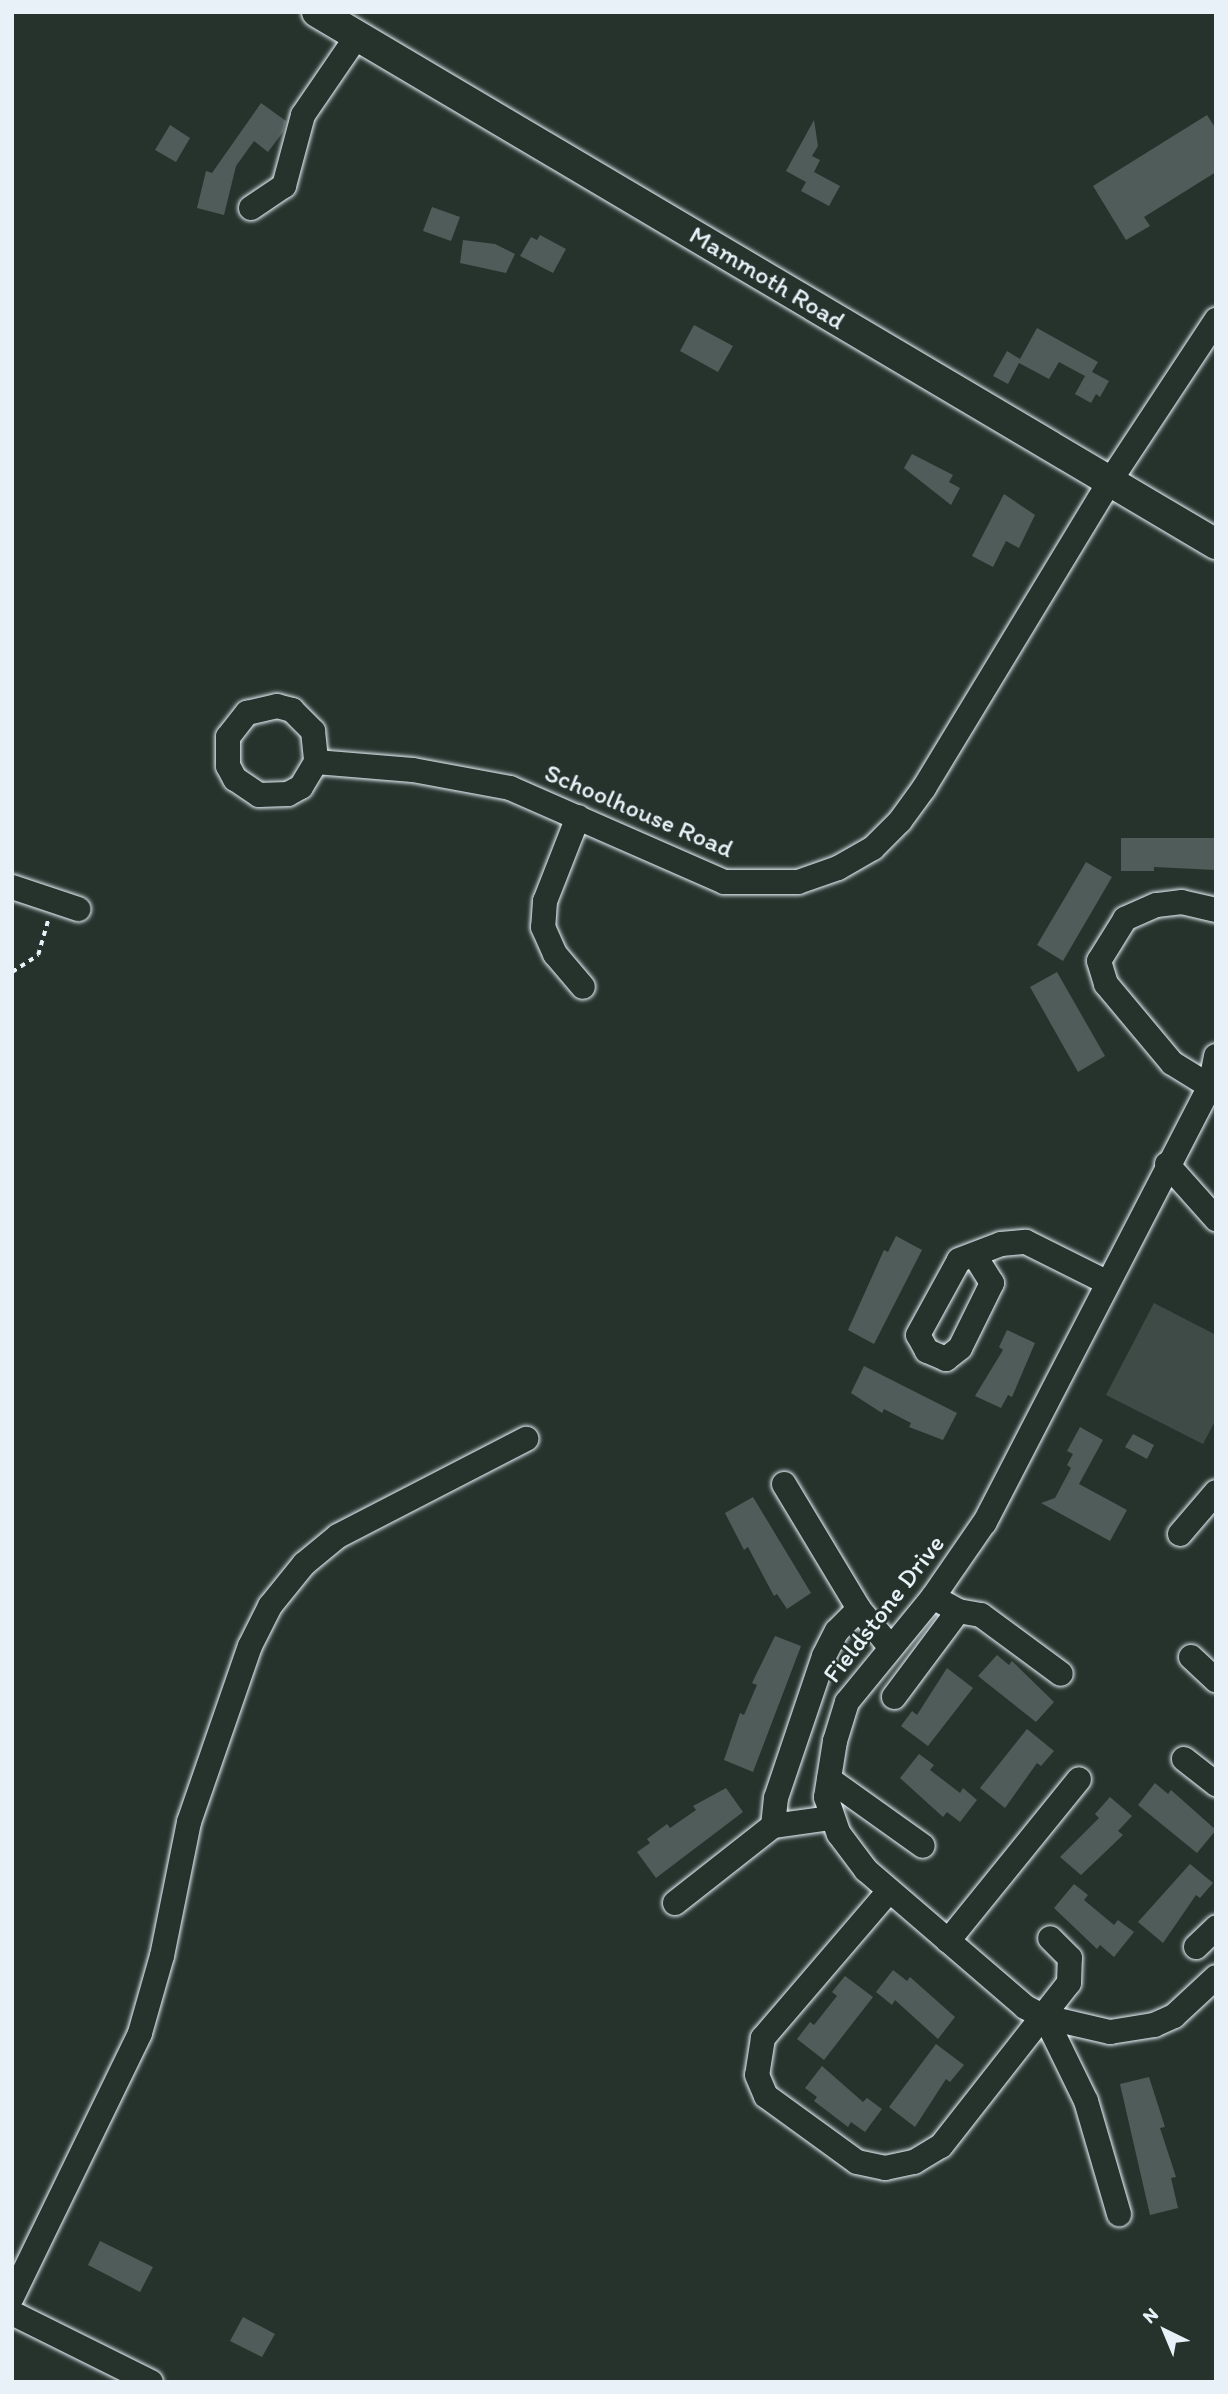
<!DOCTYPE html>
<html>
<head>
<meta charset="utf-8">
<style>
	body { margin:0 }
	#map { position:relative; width:1228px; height:2394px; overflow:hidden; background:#26332d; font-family:Itim,sans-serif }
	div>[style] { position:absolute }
	.green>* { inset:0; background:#3e4b47 }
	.building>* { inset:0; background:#505c59 }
	.path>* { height:3.5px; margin-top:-1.75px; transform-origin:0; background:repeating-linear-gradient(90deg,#e8f1f8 0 5px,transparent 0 10px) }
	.roads { filter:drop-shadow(0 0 2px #e8f1f8) drop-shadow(0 0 2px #e8f1f8) }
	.minor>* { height:24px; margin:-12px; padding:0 12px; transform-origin:12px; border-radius:12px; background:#26332d }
	.major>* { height:30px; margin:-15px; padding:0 15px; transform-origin:15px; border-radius:15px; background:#26332d }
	span { translate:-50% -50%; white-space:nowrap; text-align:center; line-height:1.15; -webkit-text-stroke:5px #26332d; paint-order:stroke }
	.street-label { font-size:26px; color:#e8f1f8 }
	.frame { position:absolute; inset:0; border:14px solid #e8f1f8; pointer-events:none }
	.north { position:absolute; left:1130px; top:2296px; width:70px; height:70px; -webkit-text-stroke:5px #26332d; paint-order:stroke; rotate:317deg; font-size:19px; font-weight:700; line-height:28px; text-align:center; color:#e8f1f8 }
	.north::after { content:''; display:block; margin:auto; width:24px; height:32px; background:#e8f1f8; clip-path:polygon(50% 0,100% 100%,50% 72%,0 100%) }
</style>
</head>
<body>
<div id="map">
	<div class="green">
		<i style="clip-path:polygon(1154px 1303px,1216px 1335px,1216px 1419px,1203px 1444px,1106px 1395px)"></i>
	</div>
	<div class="building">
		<i style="clip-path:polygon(261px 103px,286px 121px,283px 132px,268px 152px,254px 141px,236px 166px,224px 215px,197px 208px,206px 171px,212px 173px)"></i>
		<i style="clip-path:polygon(1207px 115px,1216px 129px,1216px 172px,1144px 217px,1150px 226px,1126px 240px,1093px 186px)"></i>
		<i style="clip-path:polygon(814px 120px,818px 146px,812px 156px,820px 160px,814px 172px,840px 186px,829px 206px,801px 191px,806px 182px,786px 171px)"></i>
		<i style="clip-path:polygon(170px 125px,190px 138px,176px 162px,155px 150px)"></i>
		<i style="clip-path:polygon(432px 207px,460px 217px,451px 241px,423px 231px)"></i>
		<i style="clip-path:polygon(540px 235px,566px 249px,553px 273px,520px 256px,531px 237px,537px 240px)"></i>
		<i style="clip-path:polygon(463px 240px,495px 244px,515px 254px,506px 273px,460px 263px)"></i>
		<i style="clip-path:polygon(694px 325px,733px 346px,718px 372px,680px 351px)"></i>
		<i style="clip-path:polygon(1037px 328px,1098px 362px,1092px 372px,1109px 381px,1100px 397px,1096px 394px,1091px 403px,1075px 394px,1085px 376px,1059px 362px,1049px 379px,1019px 363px,1008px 384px,993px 376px,1007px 351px,1020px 359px)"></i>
		<i style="clip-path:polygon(912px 454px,953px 475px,949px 482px,960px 488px,951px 505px,904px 468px)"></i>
		<i style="clip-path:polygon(1004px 494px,1035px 515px,1019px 548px,1006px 541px,993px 567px,972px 556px)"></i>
		<i style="clip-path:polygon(1121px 838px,1216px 838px,1216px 870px,1154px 867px,1154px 871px,1121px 871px)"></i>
		<i style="clip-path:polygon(1086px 862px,1112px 877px,1063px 961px,1037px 945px)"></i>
		<i style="clip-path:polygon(1057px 972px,1105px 1056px,1078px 1072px,1030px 987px)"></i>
		<i style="clip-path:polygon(896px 1236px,922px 1250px,874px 1344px,848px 1330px,884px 1250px,888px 1252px)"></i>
		<i style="clip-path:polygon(1007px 1330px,1035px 1343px,1012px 1397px,1008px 1395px,1001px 1408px,975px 1396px,1003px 1350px,999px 1347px)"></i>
		<i style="clip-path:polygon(864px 1366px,957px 1413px,943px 1440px,909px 1427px,911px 1423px,884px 1409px,882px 1413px,851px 1393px)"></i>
		<i style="clip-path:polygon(1080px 1427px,1103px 1440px,1079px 1484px,1127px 1510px,1110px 1541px,1041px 1503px,1055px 1498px,1071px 1468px,1067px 1465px,1073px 1454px,1067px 1451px)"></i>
		<i style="clip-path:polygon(1133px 1434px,1154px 1445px,1147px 1459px,1125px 1447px)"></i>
		<i style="clip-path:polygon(753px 1497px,811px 1593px,787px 1609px,777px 1594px,774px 1596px,748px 1547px,744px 1550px,725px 1513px)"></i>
		<i style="clip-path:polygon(775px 1636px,801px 1646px,753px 1772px,724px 1760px,740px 1713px,744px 1715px,757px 1685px,752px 1683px)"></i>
		<i style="clip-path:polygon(997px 1655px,1009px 1665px,1012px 1661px,1054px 1702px,1036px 1722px,978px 1676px)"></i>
		<i style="clip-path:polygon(947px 1668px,973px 1688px,928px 1746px,901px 1726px,912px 1711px,917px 1715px)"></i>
		<i style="clip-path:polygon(1027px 1729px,1054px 1751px,1041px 1766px,1037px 1763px,1005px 1808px,980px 1788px)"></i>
		<i style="clip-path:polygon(919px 1754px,934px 1765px,930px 1770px,960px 1793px,963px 1788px,977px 1800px,960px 1822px,947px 1812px,943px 1817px,900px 1778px)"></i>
		<i style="clip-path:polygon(1155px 1783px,1168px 1794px,1171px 1790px,1216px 1830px,1197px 1853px,1138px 1805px)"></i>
		<i style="clip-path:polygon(726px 1788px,743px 1812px,656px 1878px,637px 1852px,650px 1843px,647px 1839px,667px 1824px,670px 1828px,696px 1810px,693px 1806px)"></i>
		<i style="clip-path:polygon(1110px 1797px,1132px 1816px,1118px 1831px,1123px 1835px,1081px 1875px,1060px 1857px,1099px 1818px,1095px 1814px)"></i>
		<i style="clip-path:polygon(1190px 1864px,1213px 1883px,1200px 1898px,1196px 1895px,1163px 1943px,1138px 1922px)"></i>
		<i style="clip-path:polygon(1074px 1884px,1088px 1895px,1084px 1900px,1114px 1925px,1118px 1920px,1134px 1932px,1114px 1957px,1100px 1945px,1097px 1949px,1054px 1908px)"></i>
		<i style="clip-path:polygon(893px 1970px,907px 1981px,910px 1977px,955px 2017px,938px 2039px,895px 2000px,892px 2005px,876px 1992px)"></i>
		<i style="clip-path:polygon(845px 1976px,873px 1997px,824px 2060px,797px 2039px,810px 2022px,814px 2025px,837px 1996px,832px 1992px)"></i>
		<i style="clip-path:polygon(936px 2044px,964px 2065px,950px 2082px,946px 2079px,915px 2127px,889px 2107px)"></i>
		<i style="clip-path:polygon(822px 2066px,863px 2102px,867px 2098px,882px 2109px,865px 2132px,851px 2122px,848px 2127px,814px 2101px,817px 2097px,805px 2088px)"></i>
		<i style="clip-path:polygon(1149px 2077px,1165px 2127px,1160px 2128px,1176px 2177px,1171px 2178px,1178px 2208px,1150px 2215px,1120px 2084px)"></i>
		<i style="clip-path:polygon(100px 2241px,153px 2267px,140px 2292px,88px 2265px)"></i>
		<i style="clip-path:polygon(243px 2317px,275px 2334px,262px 2357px,230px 2341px)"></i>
	</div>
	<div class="path">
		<i style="left:12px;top:972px;width:31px;rotate:-33deg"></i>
		<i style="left:38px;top:955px;width:36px;rotate:-74deg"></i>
	</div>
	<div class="roads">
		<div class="minor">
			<i style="left:251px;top:208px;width:40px;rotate:-34deg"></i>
			<i style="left:284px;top:186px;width:73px;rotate:-75deg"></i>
			<i style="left:303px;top:115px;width:96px;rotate:-55.6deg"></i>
			<i style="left:316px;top:762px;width:29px;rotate:121deg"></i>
			<i style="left:301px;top:787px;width:15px;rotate:152deg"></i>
			<i style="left:288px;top:794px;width:29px;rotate:178deg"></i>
			<i style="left:259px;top:795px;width:29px;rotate:-146deg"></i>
			<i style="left:235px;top:779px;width:15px;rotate:-118deg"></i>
			<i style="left:228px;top:766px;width:29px;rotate:-90deg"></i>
			<i style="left:228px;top:737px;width:31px;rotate:-52deg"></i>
			<i style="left:247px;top:713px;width:31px;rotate:-13deg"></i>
			<i style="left:277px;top:706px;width:16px;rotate:15deg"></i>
			<i style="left:292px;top:710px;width:30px;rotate:45deg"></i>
			<i style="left:313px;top:731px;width:31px;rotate:84deg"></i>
			<i style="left:316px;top:762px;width:97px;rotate:4.7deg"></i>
			<i style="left:413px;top:770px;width:99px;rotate:10.5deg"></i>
			<i style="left:510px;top:788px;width:234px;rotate:23.7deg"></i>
			<i style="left:724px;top:882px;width:74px"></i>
			<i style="left:798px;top:882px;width:42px;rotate:-19.3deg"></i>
			<i style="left:838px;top:868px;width:40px;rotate:-29.7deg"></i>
			<i style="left:873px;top:848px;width:38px;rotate:-45deg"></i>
			<i style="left:900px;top:821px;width:41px;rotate:-54deg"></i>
			<i style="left:924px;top:788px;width:359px;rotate:-58.8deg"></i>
			<i style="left:1110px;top:481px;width:193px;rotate:-56.6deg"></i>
			<i style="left:578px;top:817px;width:90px;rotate:111.4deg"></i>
			<i style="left:545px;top:901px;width:26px;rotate:94deg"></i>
			<i style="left:543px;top:927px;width:30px;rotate:66deg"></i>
			<i style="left:555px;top:954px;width:43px;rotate:49.7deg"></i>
			<i style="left:12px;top:887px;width:70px;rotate:18.4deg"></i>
			<i style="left:1216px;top:910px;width:35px;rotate:-167deg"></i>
			<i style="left:1182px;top:902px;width:26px;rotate:173deg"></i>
			<i style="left:1156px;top:905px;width:34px;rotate:156deg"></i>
			<i style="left:1125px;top:919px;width:49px;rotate:121.8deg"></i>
			<i style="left:1099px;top:961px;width:24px;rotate:73deg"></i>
			<i style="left:1106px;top:984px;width:103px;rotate:50.1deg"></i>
			<i style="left:1172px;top:1063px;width:52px;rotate:31.5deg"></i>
			<i style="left:1216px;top:1056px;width:31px;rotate:101deg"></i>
			<i style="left:1210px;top:1086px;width:492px;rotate:117.3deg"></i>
			<i style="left:984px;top:1523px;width:90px;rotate:124.6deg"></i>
			<i style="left:933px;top:1597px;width:136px;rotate:129.3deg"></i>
			<i style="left:847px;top:1702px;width:41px;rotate:107.1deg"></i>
			<i style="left:835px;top:1741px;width:57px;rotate:99.1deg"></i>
			<i style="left:826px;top:1797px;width:39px;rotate:71deg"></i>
			<i style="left:839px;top:1834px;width:45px;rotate:53.1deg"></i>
			<i style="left:866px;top:1870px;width:210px;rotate:40.7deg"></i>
			<i style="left:1025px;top:2007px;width:22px;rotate:27deg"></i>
			<i style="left:1045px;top:2017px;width:67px;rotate:13deg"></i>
			<i style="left:1110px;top:2032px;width:45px;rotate:-9deg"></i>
			<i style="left:1154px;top:2025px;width:22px;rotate:-24deg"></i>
			<i style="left:1174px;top:2016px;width:57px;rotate:-42.9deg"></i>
			<i style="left:1167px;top:1164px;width:74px;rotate:48.3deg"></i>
			<i style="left:975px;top:1256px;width:32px;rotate:58deg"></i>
			<i style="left:992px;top:1283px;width:72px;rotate:116.2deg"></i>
			<i style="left:960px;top:1348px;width:18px;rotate:142deg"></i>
			<i style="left:946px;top:1359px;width:21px;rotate:-157deg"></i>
			<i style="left:927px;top:1351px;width:18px;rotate:-119deg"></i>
			<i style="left:918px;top:1335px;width:85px;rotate:-61.3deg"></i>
			<i style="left:959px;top:1260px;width:45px;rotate:-20.9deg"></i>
			<i style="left:1001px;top:1244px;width:25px;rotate:-5deg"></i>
			<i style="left:1026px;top:1242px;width:89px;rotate:26.6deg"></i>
			<i style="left:784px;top:1484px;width:146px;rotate:59deg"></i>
			<i style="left:859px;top:1609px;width:50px;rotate:50.6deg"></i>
			<i style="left:1180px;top:1534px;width:55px;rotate:-49.4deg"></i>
			<i style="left:933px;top:1597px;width:29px;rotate:29deg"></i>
			<i style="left:958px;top:1611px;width:23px;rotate:10deg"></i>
			<i style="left:981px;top:1615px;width:99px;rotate:36.4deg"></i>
			<i style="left:1191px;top:1657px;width:34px;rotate:43deg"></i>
			<i style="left:894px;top:1697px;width:107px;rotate:-53.3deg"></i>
			<i style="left:1184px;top:1759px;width:41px;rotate:38deg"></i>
			<i style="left:829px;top:1779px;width:115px;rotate:35.5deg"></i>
			<i style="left:773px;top:1826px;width:28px;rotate:-84deg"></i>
			<i style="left:776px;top:1798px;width:150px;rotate:-71.3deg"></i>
			<i style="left:824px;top:1656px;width:28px;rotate:-63deg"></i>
			<i style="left:837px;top:1631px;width:31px;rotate:-45deg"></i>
			<i style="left:889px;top:1891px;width:194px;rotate:130.6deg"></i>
			<i style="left:763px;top:2038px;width:37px;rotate:99deg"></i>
			<i style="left:757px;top:2075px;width:23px;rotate:67deg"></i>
			<i style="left:766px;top:2096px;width:112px;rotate:36deg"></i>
			<i style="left:857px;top:2162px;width:29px;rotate:12deg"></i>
			<i style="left:885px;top:2168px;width:30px;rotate:-12deg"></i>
			<i style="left:914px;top:2162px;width:31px;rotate:-31deg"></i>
			<i style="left:941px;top:2146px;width:207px;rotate:-51.9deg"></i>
			<i style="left:1069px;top:1983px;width:25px;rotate:-88deg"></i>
			<i style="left:1070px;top:1958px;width:28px;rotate:-135deg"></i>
			<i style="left:675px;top:1903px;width:125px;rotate:-38.2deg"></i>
			<i style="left:773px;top:1826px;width:59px;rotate:-7.9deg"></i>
			<i style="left:948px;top:1941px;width:208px;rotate:-51deg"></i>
			<i style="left:1196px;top:1947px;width:28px;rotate:-44deg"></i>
			<i style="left:1045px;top:2017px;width:93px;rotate:64deg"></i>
			<i style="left:1086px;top:2101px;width:118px;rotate:73.7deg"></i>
			<i style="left:12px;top:2297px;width:293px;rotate:-64.1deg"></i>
			<i style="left:140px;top:2033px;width:80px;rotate:-74.1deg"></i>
			<i style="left:162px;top:1956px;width:137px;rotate:-78.6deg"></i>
			<i style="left:189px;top:1822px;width:186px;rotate:-70.9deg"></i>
			<i style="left:250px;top:1646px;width:45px;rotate:-63.4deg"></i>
			<i style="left:270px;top:1606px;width:54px;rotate:-51deg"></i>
			<i style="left:304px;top:1564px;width:44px;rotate:-39.5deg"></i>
			<i style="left:338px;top:1536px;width:212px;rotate:-27.3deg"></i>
			<i style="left:12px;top:2313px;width:155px;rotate:26.4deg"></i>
		</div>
		<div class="major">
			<i style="left:317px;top:12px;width:1045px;rotate:30.62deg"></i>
		</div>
	</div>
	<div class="street-label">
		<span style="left:767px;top:278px;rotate:31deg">Mammoth Road</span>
		<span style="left:639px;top:811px;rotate:23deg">Schoolhouse Road</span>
		<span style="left:884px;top:1609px;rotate:-52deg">Fieldstone Drive</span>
	</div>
	<div class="frame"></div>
	<div class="north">N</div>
</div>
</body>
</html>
